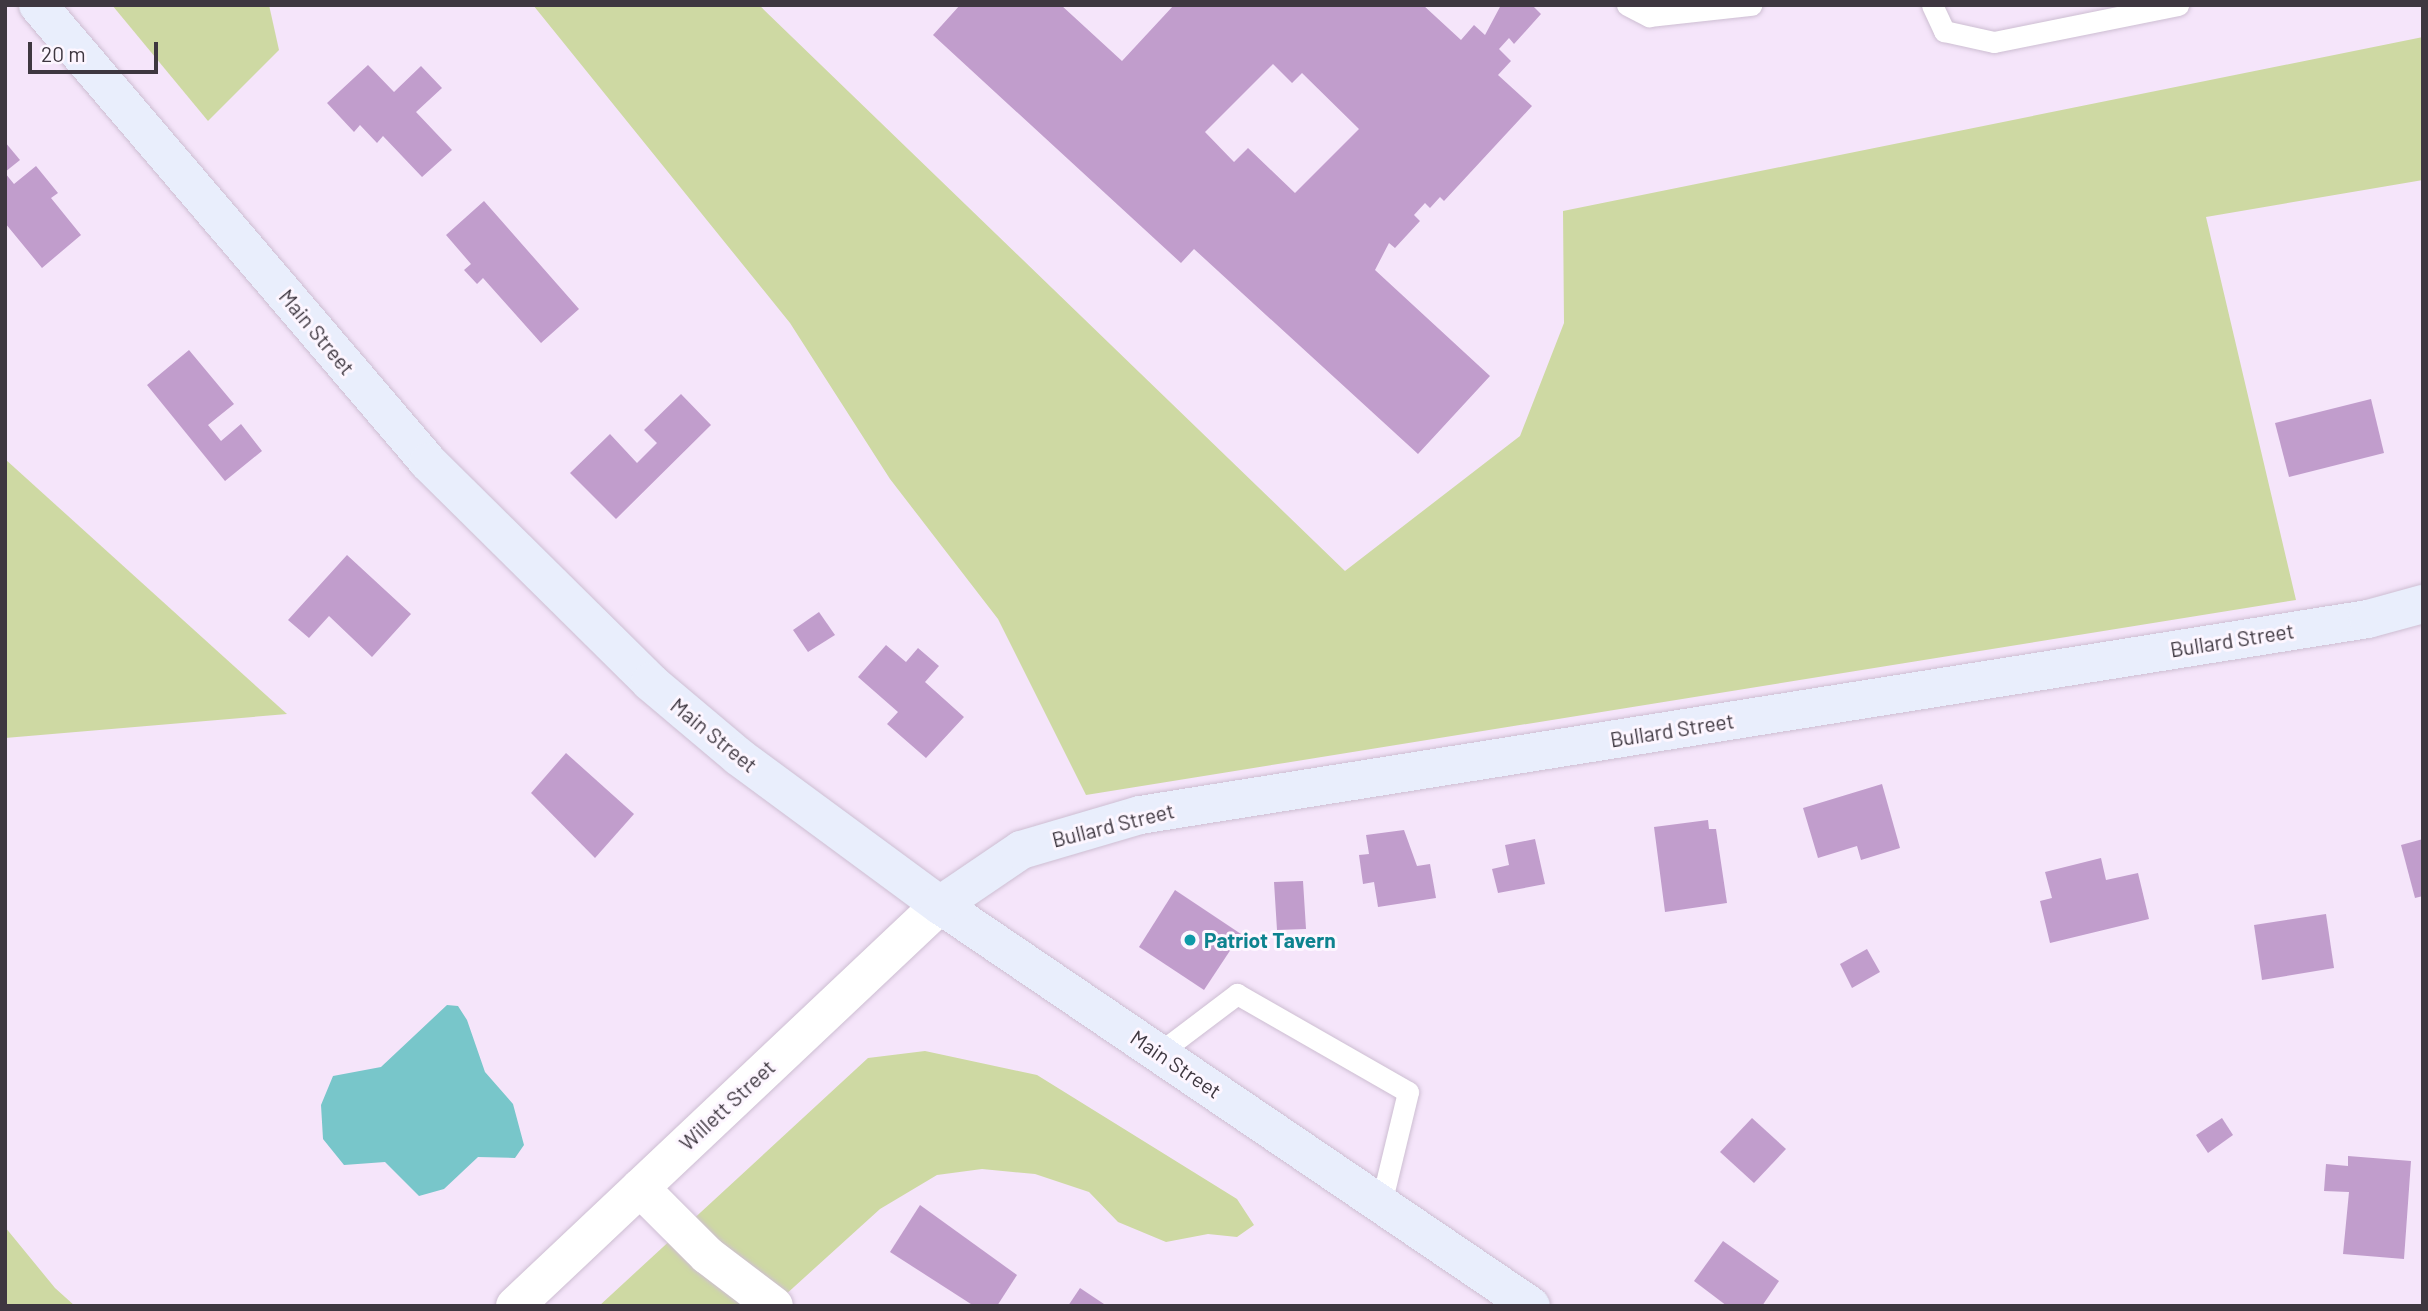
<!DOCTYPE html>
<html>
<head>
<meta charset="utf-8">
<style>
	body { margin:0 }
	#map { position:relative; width:2428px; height:1311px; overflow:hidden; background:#f5e5fa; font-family:Barlow,sans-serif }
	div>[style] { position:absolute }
	.green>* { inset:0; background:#ced9a3 }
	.water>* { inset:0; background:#78c6ca }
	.building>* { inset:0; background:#c19dcc }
	.roads { filter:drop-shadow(0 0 2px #cdbed2) drop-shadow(0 0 2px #cdbed2) }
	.service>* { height:21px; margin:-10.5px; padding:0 10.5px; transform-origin:10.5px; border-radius:10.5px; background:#fff }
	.minor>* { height:38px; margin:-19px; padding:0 19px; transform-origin:19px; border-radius:19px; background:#fff }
	.tertiary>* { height:38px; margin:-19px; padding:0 19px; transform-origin:19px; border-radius:19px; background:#fff }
	.secondary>* { height:38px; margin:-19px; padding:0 19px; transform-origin:19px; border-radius:19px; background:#e9eefc }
	.dots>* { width:19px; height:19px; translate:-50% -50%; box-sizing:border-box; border:4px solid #fdf6ff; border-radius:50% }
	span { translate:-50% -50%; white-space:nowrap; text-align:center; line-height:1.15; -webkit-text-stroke:6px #fdf6ff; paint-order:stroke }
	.street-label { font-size:21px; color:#3e3740 }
	.culture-label { font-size:21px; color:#0d838f; font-weight:700 }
	.left { translate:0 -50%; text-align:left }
	.frame { position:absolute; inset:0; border:7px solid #3e3740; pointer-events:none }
	.scale { position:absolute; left:28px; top:42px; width:130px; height:32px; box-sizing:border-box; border:4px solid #3e3740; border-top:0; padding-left:9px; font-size:21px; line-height:24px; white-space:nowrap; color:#3e3740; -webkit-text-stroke:5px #fdf6ff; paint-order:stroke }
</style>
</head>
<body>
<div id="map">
	<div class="green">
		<i style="clip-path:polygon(112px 5px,269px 5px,279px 50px,208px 121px)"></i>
		<i style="clip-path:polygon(533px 5px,759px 5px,1345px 571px,1520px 436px,1564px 323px,1563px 211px,2423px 37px,2423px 180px,2206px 217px,2296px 600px,1086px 795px,998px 619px,890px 479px,790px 323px)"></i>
		<i style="clip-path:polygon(5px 459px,287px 714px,5px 738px)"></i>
		<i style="clip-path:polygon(925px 1051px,1037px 1075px,1237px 1199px,1254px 1225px,1237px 1237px,1208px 1234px,1166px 1242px,1118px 1222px,1089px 1192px,1035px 1174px,982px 1169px,937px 1175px,880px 1209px,773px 1306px,599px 1306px,868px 1058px)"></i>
		<i style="clip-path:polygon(5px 1227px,55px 1288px,75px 1306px,5px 1306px)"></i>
	</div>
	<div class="water">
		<i style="clip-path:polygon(447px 1005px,458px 1006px,467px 1020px,485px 1072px,513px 1104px,524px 1145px,515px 1158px,478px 1157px,444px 1189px,419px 1196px,385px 1162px,344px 1165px,323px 1139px,321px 1105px,333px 1076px,381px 1067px)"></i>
	</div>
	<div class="building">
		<i style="clip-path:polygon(evenodd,960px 5px,1061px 5px,1122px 61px,1174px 5px,1423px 5px,1461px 40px,1474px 25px,1485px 35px,1501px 5px,1532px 5px,1541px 14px,1514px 44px,1509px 38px,1499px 49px,1511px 61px,1498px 75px,1532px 106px,1444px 201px,1440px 197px,1430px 208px,1425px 203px,1414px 215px,1420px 221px,1395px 248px,1389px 243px,1375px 270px,1490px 376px,1418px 454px,1194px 249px,1181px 263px,933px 35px,960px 5px,1273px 64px,1292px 83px,1302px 73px,1359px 129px,1295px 193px,1248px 148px,1234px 162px,1205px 132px,1273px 64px)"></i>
		<i style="clip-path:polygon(368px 65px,394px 92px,421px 66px,442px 88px,416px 112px,452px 150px,422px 177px,383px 136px,377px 143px,360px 125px,354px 132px,327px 103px)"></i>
		<i style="clip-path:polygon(5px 142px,20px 160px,5px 172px)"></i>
		<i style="clip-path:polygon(36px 166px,58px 193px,51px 198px,81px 235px,42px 268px,5px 223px,5px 173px,14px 184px)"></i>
		<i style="clip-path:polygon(484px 201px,579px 309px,541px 343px,483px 278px,477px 284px,464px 270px,471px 264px,446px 235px)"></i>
		<i style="clip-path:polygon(189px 350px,234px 404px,208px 425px,221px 441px,241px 424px,262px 451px,225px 481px,147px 385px)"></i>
		<i style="clip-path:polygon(681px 394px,711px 425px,616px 519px,570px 473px,610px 434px,637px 463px,657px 443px,644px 430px)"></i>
		<i style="clip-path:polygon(2371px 399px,2384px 453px,2289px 477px,2275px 423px)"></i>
		<i style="clip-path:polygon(347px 555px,411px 614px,372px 657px,329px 616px,309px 638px,288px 620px)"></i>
		<i style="clip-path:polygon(819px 612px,835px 635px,808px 652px,793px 630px)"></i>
		<i style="clip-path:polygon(886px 645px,906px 662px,918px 648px,939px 666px,925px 682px,964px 717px,926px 758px,887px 724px,898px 712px,858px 677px)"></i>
		<i style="clip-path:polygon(566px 753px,634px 814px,595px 858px,531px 793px)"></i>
		<i style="clip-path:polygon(1882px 784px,1900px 848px,1861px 860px,1857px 846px,1818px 858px,1803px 808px)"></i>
		<i style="clip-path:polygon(1708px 820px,1709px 829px,1716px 829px,1727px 903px,1665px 912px,1654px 827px)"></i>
		<i style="clip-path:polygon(1404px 830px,1417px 866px,1430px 864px,1436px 898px,1378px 907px,1374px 882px,1363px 884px,1359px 855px,1369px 854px,1366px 835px)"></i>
		<i style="clip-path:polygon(1535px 839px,1545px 884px,1498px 893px,1492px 869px,1509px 865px,1505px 845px)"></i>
		<i style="clip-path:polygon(2423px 839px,2423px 896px,2415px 898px,2401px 845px)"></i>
		<i style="clip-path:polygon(2101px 858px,2106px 880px,2138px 873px,2149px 919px,2050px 943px,2040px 901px,2052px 898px,2045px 872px)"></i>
		<i style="clip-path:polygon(1303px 881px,1306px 929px,1277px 930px,1274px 882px)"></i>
		<i style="clip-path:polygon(1175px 890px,1241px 934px,1204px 990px,1139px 947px)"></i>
		<i style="clip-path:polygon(2326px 914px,2334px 968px,2262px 980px,2254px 925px)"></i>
		<i style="clip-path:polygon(1867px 949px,1880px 972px,1852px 988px,1840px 964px)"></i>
		<i style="clip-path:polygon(1752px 1118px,1786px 1149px,1754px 1183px,1720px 1152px)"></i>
		<i style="clip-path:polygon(2222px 1118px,2233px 1135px,2208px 1153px,2196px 1135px)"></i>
		<i style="clip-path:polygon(2348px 1156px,2411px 1161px,2404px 1259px,2343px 1254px,2349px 1192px,2324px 1191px,2326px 1164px,2348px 1166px)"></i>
		<i style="clip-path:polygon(920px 1205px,1017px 1275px,997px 1306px,974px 1306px,890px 1252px)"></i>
		<i style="clip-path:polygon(1723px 1241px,1779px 1281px,1762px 1306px,1727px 1306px,1694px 1281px)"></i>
		<i style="clip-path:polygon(1080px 1288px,1107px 1306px,1068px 1306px)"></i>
	</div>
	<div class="roads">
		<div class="service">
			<i style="left:1627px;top:5px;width:25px;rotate:27deg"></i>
			<i style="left:1649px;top:16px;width:103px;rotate:-6.2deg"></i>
			<i style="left:1932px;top:5px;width:29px;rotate:65deg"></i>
			<i style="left:1944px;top:31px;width:51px;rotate:12.4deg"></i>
			<i style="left:1994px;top:42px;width:188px;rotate:-11.4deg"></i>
			<i style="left:1159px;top:1053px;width:98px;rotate:-37.1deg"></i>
			<i style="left:1237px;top:994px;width:197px;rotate:29.8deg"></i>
			<i style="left:1408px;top:1092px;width:115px;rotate:103.6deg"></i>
		</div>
		<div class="minor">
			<i style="left:640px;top:1188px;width:95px;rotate:45deg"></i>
			<i style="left:707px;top:1255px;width:84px;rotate:37.3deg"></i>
		</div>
		<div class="tertiary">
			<i style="left:515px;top:1306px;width:584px;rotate:-43.34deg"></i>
		</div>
		<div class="secondary">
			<i style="left:38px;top:5px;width:601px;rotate:49.52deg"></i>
			<i style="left:428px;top:462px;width:313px;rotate:44.7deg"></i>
			<i style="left:650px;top:682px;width:116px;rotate:40.1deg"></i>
			<i style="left:739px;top:757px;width:250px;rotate:36.4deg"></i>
			<i style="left:940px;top:905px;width:714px;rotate:34.16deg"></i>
			<i style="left:940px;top:905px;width:98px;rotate:-34.2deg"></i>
			<i style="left:1021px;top:850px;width:124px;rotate:-16.4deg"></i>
			<i style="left:1140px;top:815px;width:1244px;rotate:-9.07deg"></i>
			<i style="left:2368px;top:619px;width:57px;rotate:-15.3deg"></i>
		</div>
	</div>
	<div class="dots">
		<i style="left:1190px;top:940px;background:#0f9aa8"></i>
	</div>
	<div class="street-label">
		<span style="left:317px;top:332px;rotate:50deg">Main Street</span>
		<span style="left:2232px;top:640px;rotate:-9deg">Bullard Street</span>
		<span style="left:1672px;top:730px;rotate:-9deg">Bullard Street</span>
		<span style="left:714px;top:735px;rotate:39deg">Main Street</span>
		<span style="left:1113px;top:825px;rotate:-14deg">Bullard Street</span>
		<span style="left:1176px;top:1064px;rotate:34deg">Main Street</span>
		<span style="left:727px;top:1105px;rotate:-43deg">Willett Street</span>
	</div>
	<div class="culture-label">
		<span class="left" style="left:1204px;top:940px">Patriot Tavern</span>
	</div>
	<div class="frame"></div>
	<div class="scale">20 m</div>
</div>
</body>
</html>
